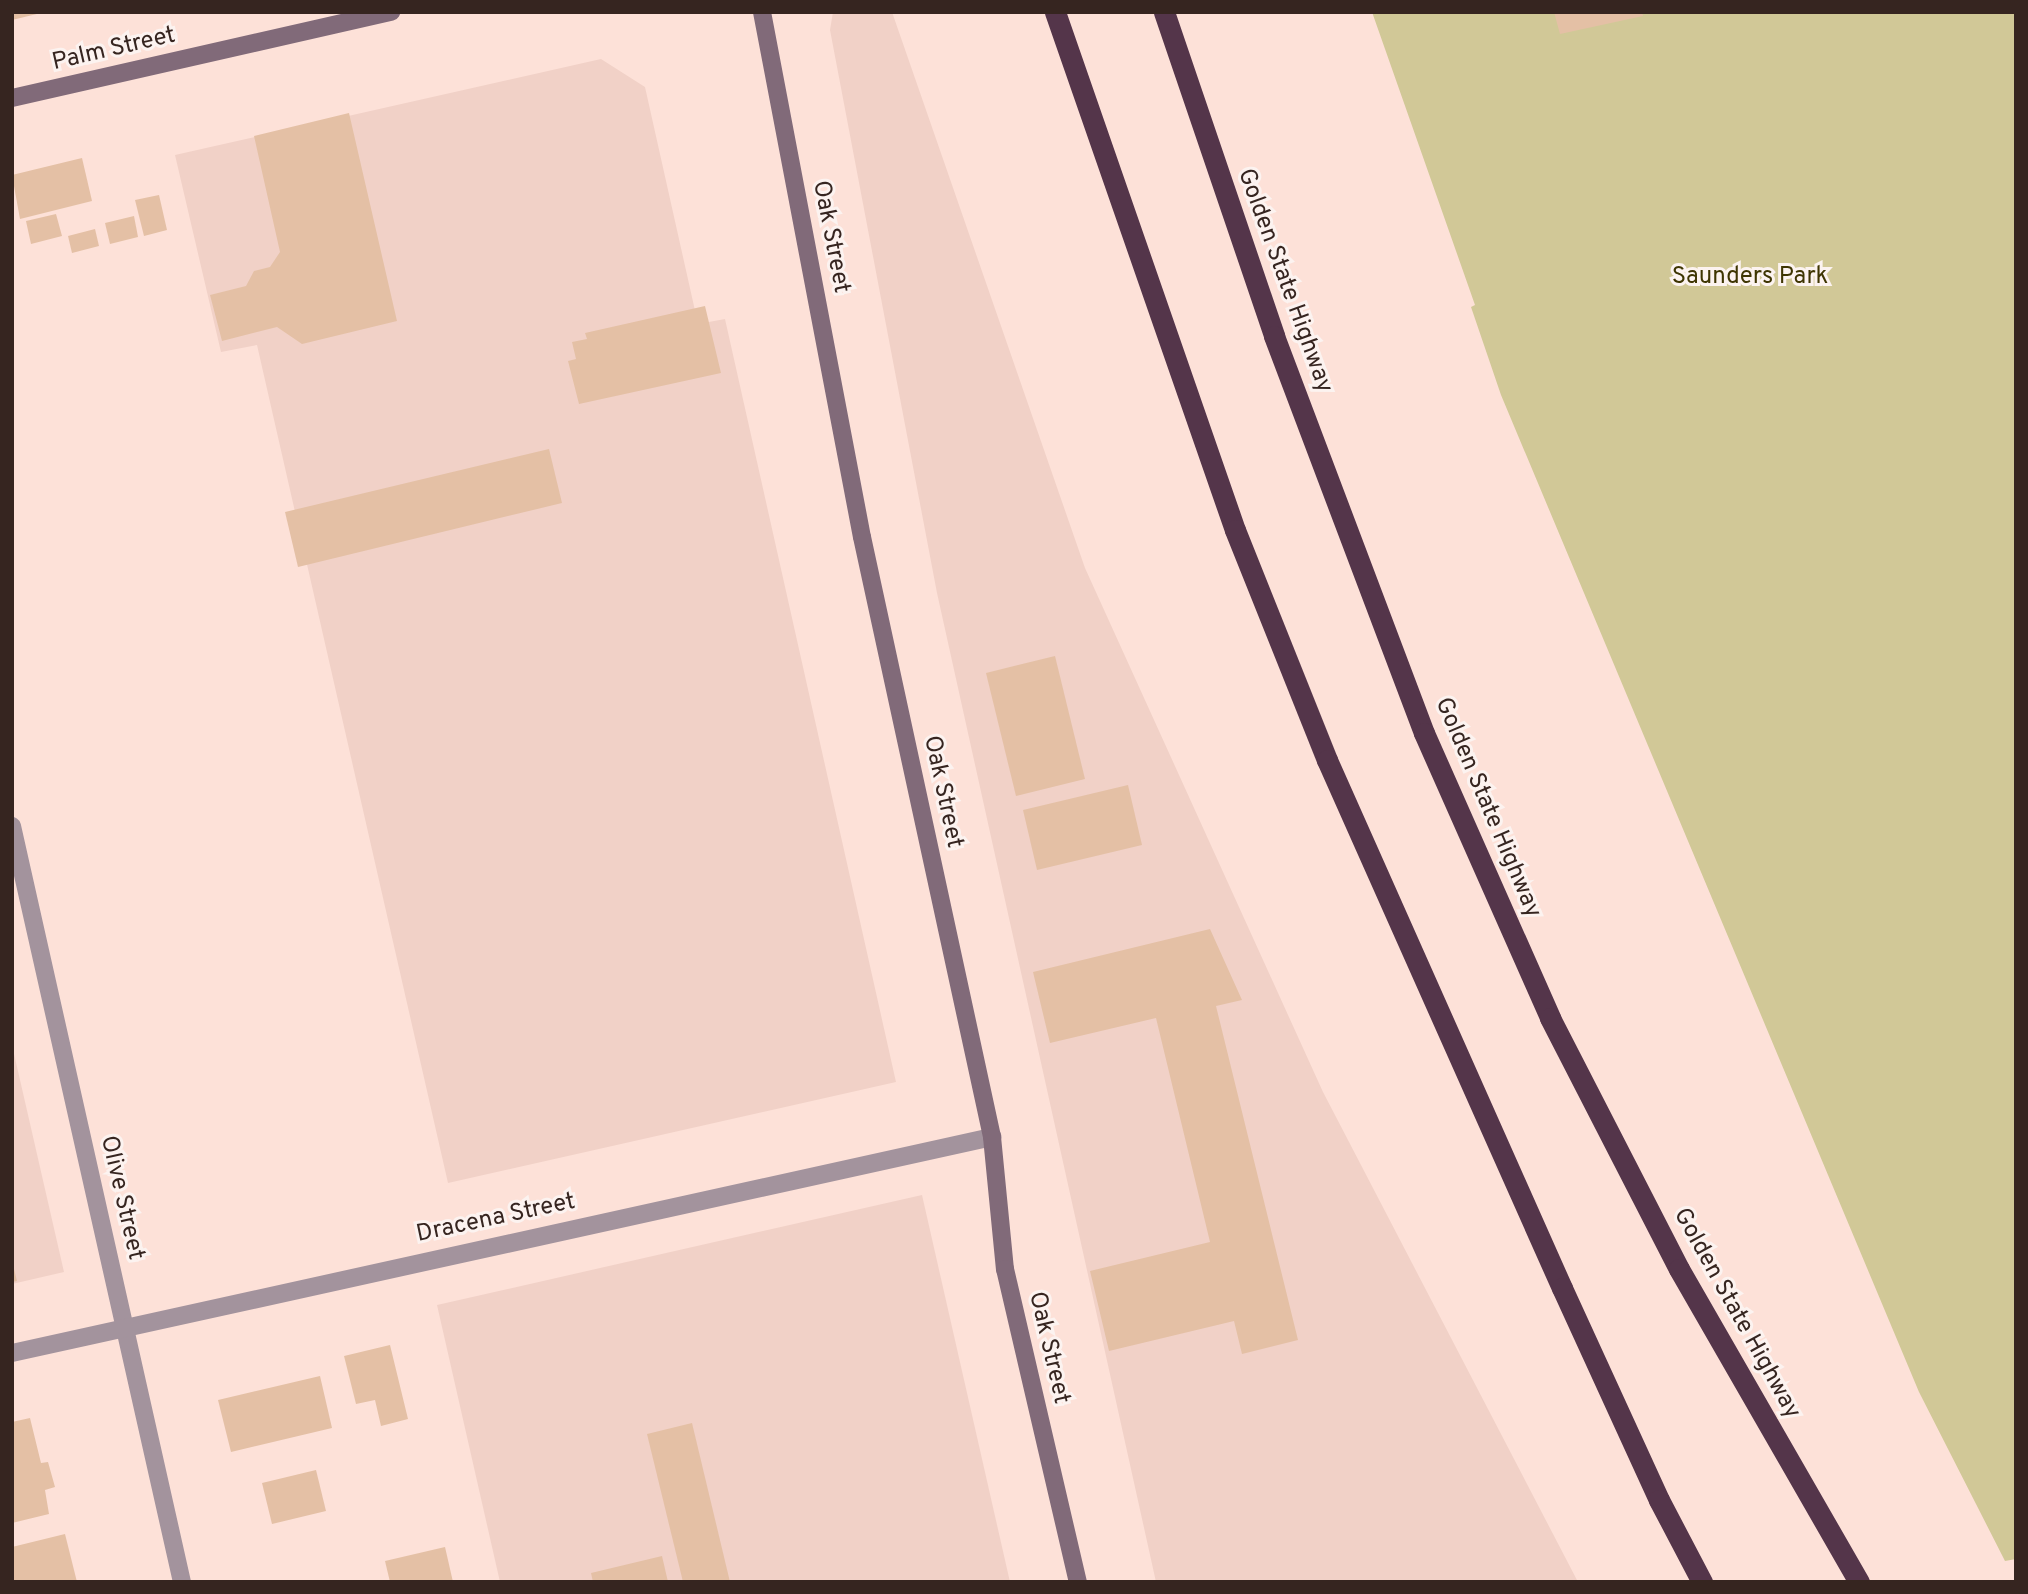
<!DOCTYPE html>
<html>
<head>
<meta charset="utf-8">
<style>
	body { margin:0 }
	#map { position:relative; width:2028px; height:1594px; overflow:hidden; background:#fde1d8; font-family:Overpass,sans-serif }
	div>[style] { position:absolute }
	.built>* { inset:0; background:#f1d1c7 }
	.green>* { inset:0; background:#d1c897 }
	.building>* { inset:0; background:#e4c0a5 }
	.street>* { height:18px; margin:-9px; padding:0 9px; transform-origin:9px; border-radius:9px; background:#a3939d }
	.secondary>* { height:18px; margin:-9px; padding:0 9px; transform-origin:9px; border-radius:9px; background:#816a79 }
	.highway>* { height:21px; margin:-10.5px; padding:0 10.5px; transform-origin:10.5px; border-radius:10.5px; background:#54354a }
	span { translate:-50% -50%; white-space:nowrap; text-align:center; line-height:1.15; -webkit-text-stroke:6px #fcf3f0; paint-order:stroke }
	.street-label { font-size:24px; color:#362520 }
	.park-label { font-size:24px; color:#3e3502 }
	.frame { position:absolute; inset:0; border:14px solid #362520; pointer-events:none }
</style>
</head>
<body>
<div id="map">
	<div class="built">
		<i style="clip-path:polygon(833px 12px,892px 12px,1085px 568px,1323px 1092px,1578px 1582px,1156px 1582px,937px 593px,830px 30px)"></i>
		<i style="clip-path:polygon(601px 59px,645px 87px,698px 324px,725px 319px,896px 1082px,448px 1183px,257px 345px,221px 352px,175px 155px)"></i>
		<i style="clip-path:polygon(12px 1045px,64px 1272px,12px 1284px)"></i>
		<i style="clip-path:polygon(922px 1195px,1010px 1582px,500px 1582px,437px 1305px)"></i>
	</div>
	<div class="green">
		<i style="clip-path:polygon(1372px 12px,2016px 12px,2016px 1559px,2005px 1561px,1919px 1392px,1501px 395px,1471px 307px,1475px 305px)"></i>
	</div>
	<div class="building">
		<i style="clip-path:polygon(12px 12px,40px 12px,41px 13px,12px 20px)"></i>
		<i style="clip-path:polygon(1554px 12px,1642px 12px,1643px 16px,1560px 34px)"></i>
		<i style="clip-path:polygon(349px 113px,397px 321px,302px 344px,277px 327px,222px 341px,210px 295px,246px 286px,254px 271px,270px 267px,280px 252px,254px 136px)"></i>
		<i style="clip-path:polygon(82px 158px,92px 201px,20px 219px,12px 175px)"></i>
		<i style="clip-path:polygon(159px 195px,167px 230px,144px 236px,135px 200px)"></i>
		<i style="clip-path:polygon(56px 214px,62px 236px,31px 244px,26px 221px)"></i>
		<i style="clip-path:polygon(134px 216px,138px 237px,110px 244px,105px 223px)"></i>
		<i style="clip-path:polygon(95px 229px,99px 246px,72px 253px,68px 236px)"></i>
		<i style="clip-path:polygon(705px 306px,721px 373px,579px 404px,568px 361px,576px 359px,572px 342px,587px 339px,585px 333px)"></i>
		<i style="clip-path:polygon(549px 449px,562px 503px,298px 567px,285px 512px)"></i>
		<i style="clip-path:polygon(1055px 656px,1085px 779px,1016px 796px,986px 673px)"></i>
		<i style="clip-path:polygon(1128px 785px,1142px 845px,1037px 870px,1023px 810px)"></i>
		<i style="clip-path:polygon(1210px 929px,1242px 1000px,1216px 1006px,1298px 1340px,1242px 1354px,1234px 1321px,1109px 1351px,1090px 1271px,1210px 1242px,1156px 1018px,1050px 1043px,1033px 972px)"></i>
		<i style="clip-path:polygon(13px 1265px,17px 1281px,12px 1282px,12px 1266px)"></i>
		<i style="clip-path:polygon(390px 1345px,408px 1419px,381px 1426px,375px 1400px,356px 1404px,344px 1356px)"></i>
		<i style="clip-path:polygon(320px 1376px,332px 1428px,231px 1452px,218px 1400px)"></i>
		<i style="clip-path:polygon(30px 1418px,41px 1463px,48px 1462px,55px 1487px,45px 1490px,49px 1514px,12px 1523px,12px 1422px)"></i>
		<i style="clip-path:polygon(692px 1423px,730px 1582px,683px 1582px,647px 1434px)"></i>
		<i style="clip-path:polygon(316px 1470px,326px 1511px,272px 1524px,262px 1483px)"></i>
		<i style="clip-path:polygon(65px 1534px,77px 1582px,12px 1582px,12px 1547px)"></i>
		<i style="clip-path:polygon(445px 1547px,453px 1582px,390px 1582px,385px 1561px)"></i>
		<i style="clip-path:polygon(662px 1556px,668px 1582px,593px 1582px,591px 1573px)"></i>
	</div>
	<div class="street">
		<i style="left:12px;top:826px;width:775px;rotate:77.33deg"></i>
		<i style="left:12px;top:1353px;width:1004px;rotate:-12.43deg"></i>
	</div>
	<div class="secondary">
		<i style="left:762px;top:12px;width:534px;rotate:79.22deg"></i>
		<i style="left:862px;top:537px;width:614px;rotate:77.77deg"></i>
		<i style="left:992px;top:1137px;width:133px;rotate:84.4deg"></i>
		<i style="left:1005px;top:1269px;width:321px;rotate:76.9deg"></i>
		<i style="left:12px;top:98px;width:389px;rotate:-12.8deg"></i>
	</div>
	<div class="highway">
		<i style="left:1055px;top:12px;width:548px;rotate:70.84deg"></i>
		<i style="left:1235px;top:530px;width:248px;rotate:68.2deg"></i>
		<i style="left:1327px;top:760px;width:578px;rotate:66.01deg"></i>
		<i style="left:1562px;top:1288px;width:233px;rotate:65.4deg"></i>
		<i style="left:1659px;top:1500px;width:93px;rotate:62.3deg"></i>
		<i style="left:1164px;top:12px;width:342px;rotate:71.2deg"></i>
		<i style="left:1274px;top:336px;width:424px;rotate:69.3deg"></i>
		<i style="left:1424px;top:733px;width:312px;rotate:66.1deg"></i>
		<i style="left:1550px;top:1018px;width:282px;rotate:62.8deg"></i>
		<i style="left:1679px;top:1269px;width:361px;rotate:60.1deg"></i>
	</div>
	<div class="street-label">
		<span style="left:114px;top:50px;rotate:-13deg">Palm Street</span>
		<span style="left:830px;top:237px;rotate:79deg">Oak Street</span>
		<span style="left:1284px;top:281px;rotate:70deg">Golden State Highway</span>
		<span style="left:942px;top:792px;rotate:78deg">Oak Street</span>
		<span style="left:1487px;top:808px;rotate:67deg">Golden State Highway</span>
		<span style="left:121px;top:1198px;rotate:77deg">Olive Street</span>
		<span style="left:496px;top:1219px;rotate:-12deg">Dracena Street</span>
		<span style="left:1736px;top:1314px;rotate:61deg">Golden State Highway</span>
		<span style="left:1048px;top:1348px;rotate:77deg">Oak Street</span>
	</div>
	<div class="park-label">
		<span style="left:1750px;top:278px">Saunders Park</span>
	</div>
	<div class="frame"></div>
</div>
</body>
</html>
